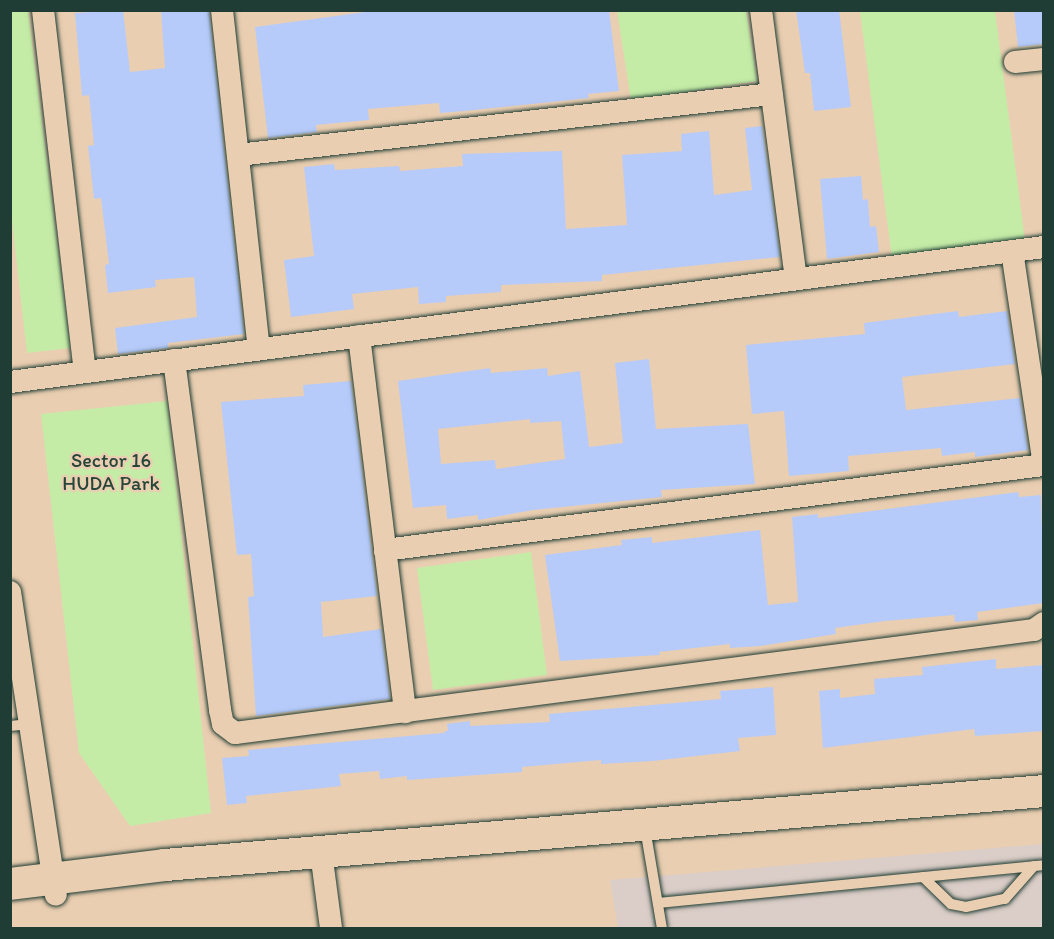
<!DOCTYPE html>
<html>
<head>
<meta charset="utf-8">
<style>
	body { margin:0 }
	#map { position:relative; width:1054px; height:939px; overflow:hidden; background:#eaceb1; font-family:Itim,sans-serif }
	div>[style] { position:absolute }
	.built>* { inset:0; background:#dbcdc7 }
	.green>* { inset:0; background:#c5eca7 }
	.building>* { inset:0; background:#b7cbfa }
	.roads { filter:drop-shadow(0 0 2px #1f3d34) drop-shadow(0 0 2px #1f3d34) }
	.lane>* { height:10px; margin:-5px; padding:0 5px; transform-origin:5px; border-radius:5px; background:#eaceb1 }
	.street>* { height:22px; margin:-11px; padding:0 11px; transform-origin:11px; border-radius:11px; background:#eaceb1 }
	.secondary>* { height:32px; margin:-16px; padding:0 16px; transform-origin:16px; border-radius:16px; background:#eaceb1 }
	span { translate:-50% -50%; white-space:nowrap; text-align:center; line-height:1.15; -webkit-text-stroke:5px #eaceb1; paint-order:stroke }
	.park-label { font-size:20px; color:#27463a }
	.frame { position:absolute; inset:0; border:12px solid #1f3d34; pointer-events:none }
</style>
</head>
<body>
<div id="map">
	<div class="built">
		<i style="clip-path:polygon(1043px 844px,1043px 928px,618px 928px,610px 880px)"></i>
	</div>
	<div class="green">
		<i style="clip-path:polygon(10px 11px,28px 11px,70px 348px,27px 353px,10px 204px)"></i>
		<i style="clip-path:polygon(617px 11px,746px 11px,757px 81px,631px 100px)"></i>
		<i style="clip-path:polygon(860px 11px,995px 11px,1025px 241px,892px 259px)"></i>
		<i style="clip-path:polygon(167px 401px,211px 813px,130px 826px,79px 753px,41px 414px)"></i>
		<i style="clip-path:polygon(531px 552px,547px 675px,433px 690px,417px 568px)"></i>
	</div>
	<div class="building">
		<i style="clip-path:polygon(123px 10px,130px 72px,165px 68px,161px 10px,209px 10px,244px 334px,168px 343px,168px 348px,118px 354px,115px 328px,197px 317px,194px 277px,155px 280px,156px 287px,108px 293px,105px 265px,109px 264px,101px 198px,94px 199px,88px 146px,94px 145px,89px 95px,82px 96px,75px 13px)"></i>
		<i style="clip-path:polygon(380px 10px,609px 10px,619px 91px,588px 94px,589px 98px,464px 111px,440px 113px,439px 103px,368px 109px,369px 120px,316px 125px,317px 132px,268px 138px,255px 27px)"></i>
		<i style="clip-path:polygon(796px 10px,839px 10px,851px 107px,814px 111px,810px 73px,805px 73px)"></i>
		<i style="clip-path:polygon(1014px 10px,1044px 10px,1044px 44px,1018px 47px)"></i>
		<i style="clip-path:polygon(762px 126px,780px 257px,602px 275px,602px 281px,501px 285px,501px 292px,446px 296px,446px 302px,419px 304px,418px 287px,352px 294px,354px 309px,291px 317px,284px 260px,314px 256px,304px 167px,334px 164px,335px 170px,399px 166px,400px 171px,463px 166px,462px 154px,562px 151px,566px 229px,627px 225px,622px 155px,682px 151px,681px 134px,709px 131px,714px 195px,752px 190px,745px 128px)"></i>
		<i style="clip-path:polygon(861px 176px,863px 200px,868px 199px,870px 227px,876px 226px,879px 252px,827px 259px,820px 179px)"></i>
		<i style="clip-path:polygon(958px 311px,959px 317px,1007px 311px,1015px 364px,902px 377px,906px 410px,1020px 398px,1028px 450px,975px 457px,975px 452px,942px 456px,941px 448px,848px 456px,849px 471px,789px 476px,784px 411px,752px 414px,746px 345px,865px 334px,864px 323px)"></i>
		<i style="clip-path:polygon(evenodd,649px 359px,656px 429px,748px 424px,755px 484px,661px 490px,662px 497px,533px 510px,478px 520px,478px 515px,447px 519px,446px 505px,413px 508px,398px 381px,490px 368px,491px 373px,547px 368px,548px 376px,580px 371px,589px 447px,623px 443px,615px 363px,649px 359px,530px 419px,530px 423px,561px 421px,565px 459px,496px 469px,495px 460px,441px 464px,438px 429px,530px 419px)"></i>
		<i style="clip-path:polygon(351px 381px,377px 596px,321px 602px,323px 637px,381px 629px,390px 699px,256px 716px,248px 597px,254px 596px,251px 554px,237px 555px,221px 402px,304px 396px,303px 385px)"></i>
		<i style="clip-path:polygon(1018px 492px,1019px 497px,1041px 495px,1044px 603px,977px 612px,978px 620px,955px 622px,954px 615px,885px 621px,835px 628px,836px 634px,760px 646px,730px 648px,730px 644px,659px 652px,660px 655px,560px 661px,545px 555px,622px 545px,621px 540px,652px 537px,652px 543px,760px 530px,768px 605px,798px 602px,792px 517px,818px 514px,818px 518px)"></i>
		<i style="clip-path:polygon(996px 659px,996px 669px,1044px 665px,1044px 731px,975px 736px,974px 729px,823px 748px,819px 691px,840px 689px,840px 698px,875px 694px,874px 679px,923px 675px,922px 667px)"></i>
		<i style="clip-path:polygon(773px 687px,776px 735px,738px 738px,740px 751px,653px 761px,601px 764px,601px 760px,522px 767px,522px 772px,407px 780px,407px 776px,380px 779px,379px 771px,339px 774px,341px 786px,246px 796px,247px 803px,227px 805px,222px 758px,249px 756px,248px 750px,443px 733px,448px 730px,447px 724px,470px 721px,470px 726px,550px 722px,549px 714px,721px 699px,720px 691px)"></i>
	</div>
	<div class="roads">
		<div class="lane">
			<i style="left:10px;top:726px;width:20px;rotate:-6deg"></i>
			<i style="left:645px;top:828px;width:101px;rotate:80.4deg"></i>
			<i style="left:923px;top:877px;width:39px;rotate:44deg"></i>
			<i style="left:951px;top:904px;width:15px;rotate:11deg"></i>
			<i style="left:966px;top:907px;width:40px;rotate:-12deg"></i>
			<i style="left:1005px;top:899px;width:44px;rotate:-48.7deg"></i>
			<i style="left:658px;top:903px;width:388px;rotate:-5.6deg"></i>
		</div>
		<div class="street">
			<i style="left:43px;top:10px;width:364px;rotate:83.4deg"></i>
			<i style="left:222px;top:10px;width:341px;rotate:83.8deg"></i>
			<i style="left:761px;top:10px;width:271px;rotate:82.6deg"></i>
			<i style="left:1015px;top:62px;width:29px;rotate:-6deg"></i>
			<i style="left:238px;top:155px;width:537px;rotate:-6.52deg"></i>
			<i style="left:1012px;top:251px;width:216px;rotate:81.5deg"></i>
			<i style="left:359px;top:336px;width:379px;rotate:83deg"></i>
			<i style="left:174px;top:360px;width:353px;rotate:82.5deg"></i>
			<i style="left:220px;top:710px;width:14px;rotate:78deg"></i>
			<i style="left:223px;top:724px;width:15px;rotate:37deg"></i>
			<i style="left:235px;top:733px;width:806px;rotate:-7.35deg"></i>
			<i style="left:1034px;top:630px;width:12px;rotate:-35deg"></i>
			<i style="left:10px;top:382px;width:1043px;rotate:-7.44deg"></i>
			<i style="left:385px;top:550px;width:663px;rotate:-7.36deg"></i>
			<i style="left:10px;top:592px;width:306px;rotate:81.4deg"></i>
			<i style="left:321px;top:852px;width:77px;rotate:82.5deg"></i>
		</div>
		<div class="secondary">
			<i style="left:10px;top:884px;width:156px;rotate:-7deg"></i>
			<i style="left:165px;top:865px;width:882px;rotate:-4.81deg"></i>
		</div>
	</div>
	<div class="park-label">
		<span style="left:111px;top:472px">Sector 16<br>HUDA Park</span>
	</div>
	<div class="frame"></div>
</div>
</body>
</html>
